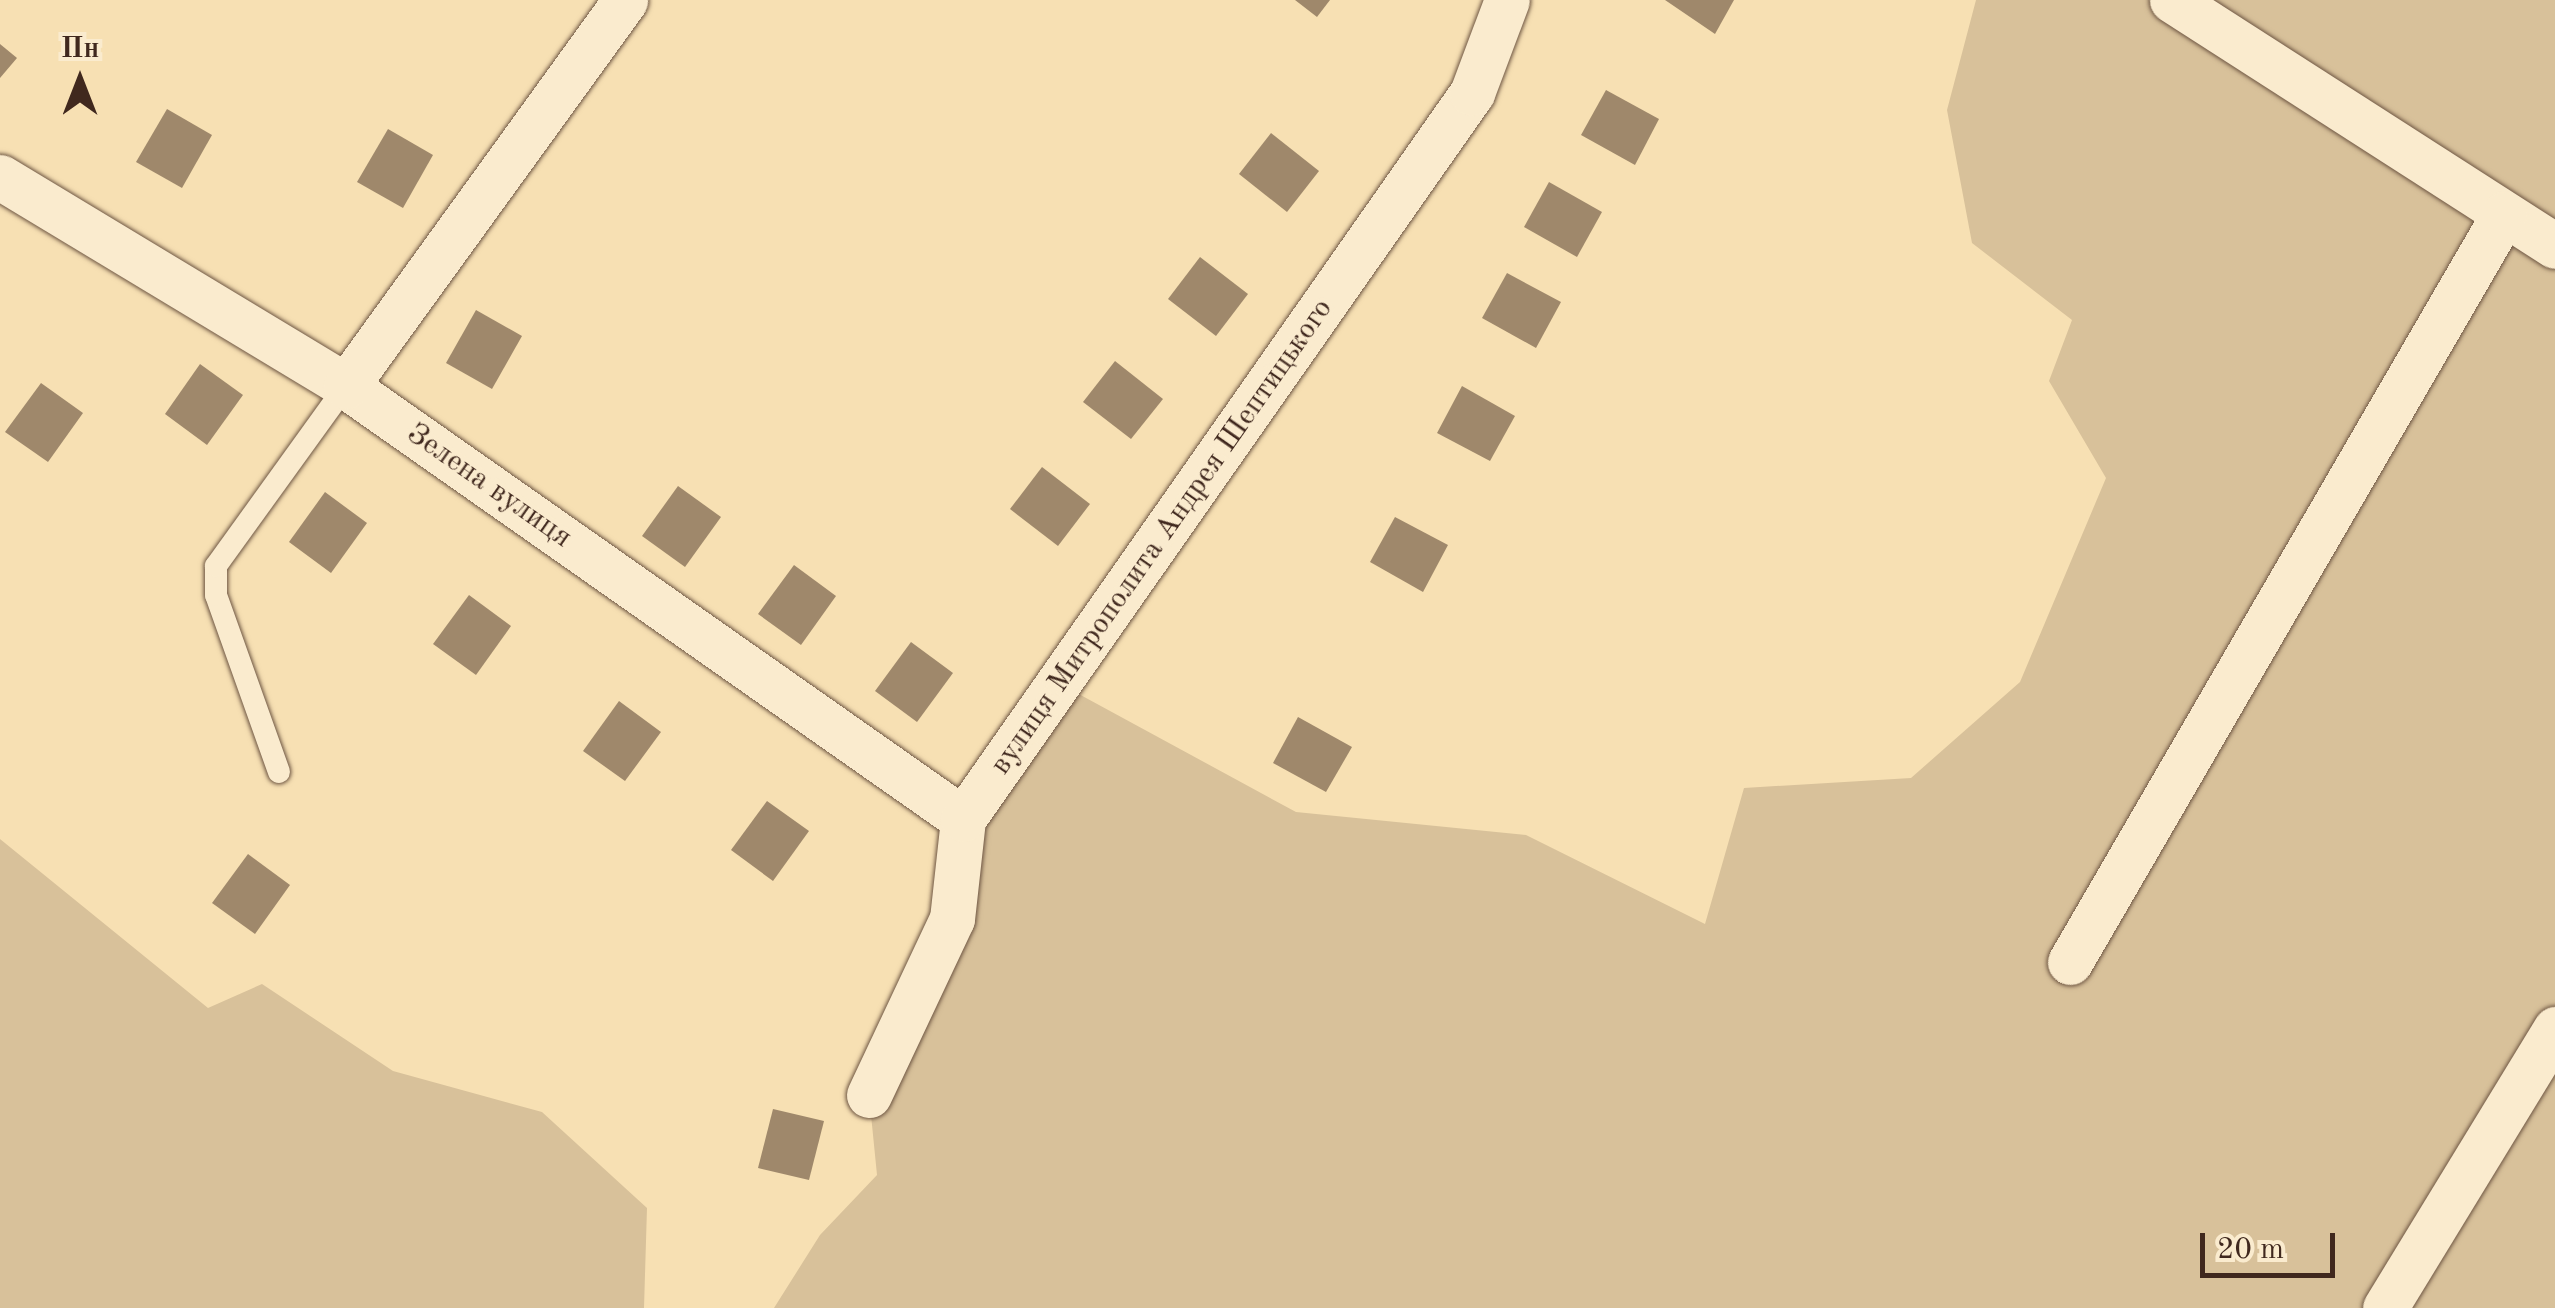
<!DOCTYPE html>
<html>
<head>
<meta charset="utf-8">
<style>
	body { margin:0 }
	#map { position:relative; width:2555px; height:1308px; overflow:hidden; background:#f7e0b3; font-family:"Old Standard TT",serif }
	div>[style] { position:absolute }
	.green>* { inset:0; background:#d8c19a }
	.building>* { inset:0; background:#9f886b }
	.roads { filter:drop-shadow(0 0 2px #6e5643) drop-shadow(0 0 2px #6e5643) }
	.service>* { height:22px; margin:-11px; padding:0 11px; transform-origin:11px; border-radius:11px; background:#faebce }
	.minor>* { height:45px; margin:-22.5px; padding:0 22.5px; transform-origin:22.5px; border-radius:22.5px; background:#faebce }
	span { translate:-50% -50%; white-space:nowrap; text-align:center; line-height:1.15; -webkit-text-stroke:9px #faebce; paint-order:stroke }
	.street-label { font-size:30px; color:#40281e }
	.north { position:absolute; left:30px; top:30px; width:100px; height:100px; -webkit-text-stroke:8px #faebce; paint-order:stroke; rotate:0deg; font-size:28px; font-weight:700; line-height:40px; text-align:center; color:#40281e }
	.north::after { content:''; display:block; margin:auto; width:35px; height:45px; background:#40281e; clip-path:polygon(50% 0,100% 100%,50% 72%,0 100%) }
	.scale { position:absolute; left:2200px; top:1233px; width:135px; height:45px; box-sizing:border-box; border:5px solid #40281e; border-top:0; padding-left:12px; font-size:30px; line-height:35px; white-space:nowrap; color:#40281e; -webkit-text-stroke:8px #faebce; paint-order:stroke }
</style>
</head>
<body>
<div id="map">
	<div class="green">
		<i style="clip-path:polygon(1976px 0,2555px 0,2555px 1308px,774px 1308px,820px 1235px,877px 1175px,869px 1095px,963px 819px,1064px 686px,1296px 812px,1526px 835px,1705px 924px,1744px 788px,1911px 778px,2020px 682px,2106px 478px,2049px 381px,2072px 320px,1972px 243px,1947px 110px)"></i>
		<i style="clip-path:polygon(0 839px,208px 1008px,262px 984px,393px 1071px,542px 1112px,647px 1208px,644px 1308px,0 1308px)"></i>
	</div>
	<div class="building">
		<i style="clip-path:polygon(1295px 0,1330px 0,1317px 17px)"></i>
		<i style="clip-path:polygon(1665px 0,1734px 0,1715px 34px)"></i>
		<i style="clip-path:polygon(0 44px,17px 58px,0 78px)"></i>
		<i style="clip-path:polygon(1606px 90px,1659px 119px,1635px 165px,1581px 135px)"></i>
		<i style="clip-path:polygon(167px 109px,212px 135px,182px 188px,136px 162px)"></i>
		<i style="clip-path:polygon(388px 129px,433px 155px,403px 208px,357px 182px)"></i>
		<i style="clip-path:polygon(1271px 133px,1319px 171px,1287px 212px,1239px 174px)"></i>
		<i style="clip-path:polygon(1549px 182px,1602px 212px,1577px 257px,1524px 227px)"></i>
		<i style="clip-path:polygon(1200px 257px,1248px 294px,1216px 336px,1168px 299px)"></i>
		<i style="clip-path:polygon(1507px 273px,1561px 302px,1536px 348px,1482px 318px)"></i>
		<i style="clip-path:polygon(476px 310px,522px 336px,492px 389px,446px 363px)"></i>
		<i style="clip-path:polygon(1115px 361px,1163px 399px,1131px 439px,1083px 402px)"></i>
		<i style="clip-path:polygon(200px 364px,243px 395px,207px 445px,165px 414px)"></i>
		<i style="clip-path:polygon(41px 383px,83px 413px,48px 462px,5px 432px)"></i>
		<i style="clip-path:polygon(1462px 386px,1515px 416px,1490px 461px,1437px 433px)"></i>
		<i style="clip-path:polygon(1042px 467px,1090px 504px,1058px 546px,1010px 509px)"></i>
		<i style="clip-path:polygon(678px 486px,721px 517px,685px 567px,642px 536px)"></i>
		<i style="clip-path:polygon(325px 492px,367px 523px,331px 573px,289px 542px)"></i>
		<i style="clip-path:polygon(1395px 517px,1448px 545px,1423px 592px,1370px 562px)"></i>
		<i style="clip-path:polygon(794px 565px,836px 596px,801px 645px,758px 614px)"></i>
		<i style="clip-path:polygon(469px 595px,511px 626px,476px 675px,433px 644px)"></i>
		<i style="clip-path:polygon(911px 642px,953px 673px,917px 722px,875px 691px)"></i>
		<i style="clip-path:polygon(619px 701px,661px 732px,625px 781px,583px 751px)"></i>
		<i style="clip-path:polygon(1298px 717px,1352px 747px,1326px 792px,1273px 763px)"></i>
		<i style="clip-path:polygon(767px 801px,809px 831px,773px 881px,731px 850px)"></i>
		<i style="clip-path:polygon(248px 854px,290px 885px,255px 934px,212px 903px)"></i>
		<i style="clip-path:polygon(773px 1109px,824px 1121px,809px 1180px,758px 1168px)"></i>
	</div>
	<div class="roads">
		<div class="service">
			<i style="left:279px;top:772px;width:188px;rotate:-109.6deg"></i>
			<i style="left:216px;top:595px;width:29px;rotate:-90deg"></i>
			<i style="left:216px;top:566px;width:222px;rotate:-54.2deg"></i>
		</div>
		<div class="minor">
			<i style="left:2172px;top:0;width:455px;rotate:32.7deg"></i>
			<i style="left:0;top:177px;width:404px;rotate:31.1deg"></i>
			<i style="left:346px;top:386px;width:754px;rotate:35.06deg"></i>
			<i style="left:346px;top:386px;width:476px;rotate:-54.1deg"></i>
			<i style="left:2070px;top:962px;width:865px;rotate:-59.88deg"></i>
			<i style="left:869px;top:1095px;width:195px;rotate:-64.8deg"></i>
			<i style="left:952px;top:919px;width:101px;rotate:-83.7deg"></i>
			<i style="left:963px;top:819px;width:887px;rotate:-54.97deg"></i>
			<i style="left:1472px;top:93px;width:99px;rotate:-69.4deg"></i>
			<i style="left:2385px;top:1308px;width:327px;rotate:-58.6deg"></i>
		</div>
	</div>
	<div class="street-label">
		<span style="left:489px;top:486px;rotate:35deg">Зелена вулиця</span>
		<span style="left:1162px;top:537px;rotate:-55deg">вулиця Митрополита Андрея Шептицького</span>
	</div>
	<div class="north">Пн</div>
	<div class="scale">20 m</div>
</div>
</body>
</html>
